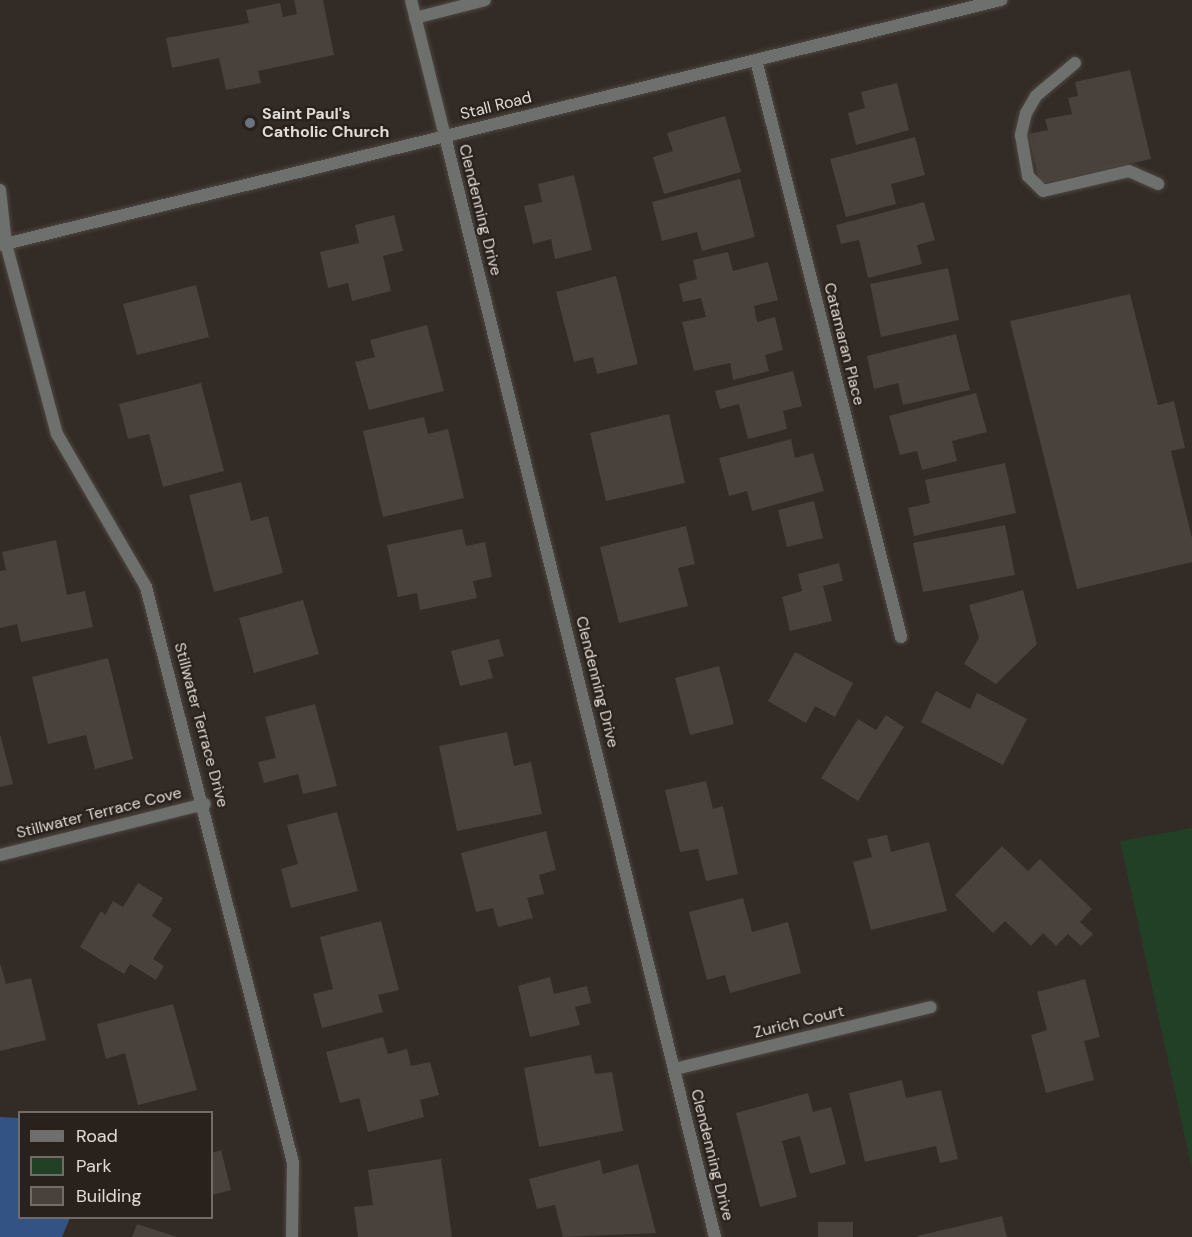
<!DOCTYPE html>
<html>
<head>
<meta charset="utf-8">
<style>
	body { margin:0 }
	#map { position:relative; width:1192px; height:1237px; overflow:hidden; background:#332b26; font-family:"DM Sans",sans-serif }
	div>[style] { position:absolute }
	.green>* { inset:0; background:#214025 }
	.water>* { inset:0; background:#325383 }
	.building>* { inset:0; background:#49413b }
	.roads { filter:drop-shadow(0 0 2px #4f4742) drop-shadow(0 0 2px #4f4742) }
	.service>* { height:12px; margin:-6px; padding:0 6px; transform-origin:6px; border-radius:6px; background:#6d706c }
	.minor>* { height:12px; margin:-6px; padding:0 6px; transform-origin:6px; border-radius:6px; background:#6d706c }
	.dots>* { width:16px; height:16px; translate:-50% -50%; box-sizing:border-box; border:3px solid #29211c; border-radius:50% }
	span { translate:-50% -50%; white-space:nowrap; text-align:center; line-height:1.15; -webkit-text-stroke:4.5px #29211c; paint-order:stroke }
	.street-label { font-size:16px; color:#e0dbd7 }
	.poi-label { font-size:16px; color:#e0dbd7; font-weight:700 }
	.left { translate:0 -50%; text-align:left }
	.legend { position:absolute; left:18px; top:1111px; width:195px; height:108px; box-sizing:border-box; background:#29211c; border:2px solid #726b67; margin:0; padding:8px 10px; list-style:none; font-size:18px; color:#e0dbd7 }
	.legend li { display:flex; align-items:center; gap:12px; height:30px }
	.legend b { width:30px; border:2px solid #726b67 }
</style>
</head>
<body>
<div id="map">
	<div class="green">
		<i style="clip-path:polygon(1192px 828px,1192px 1170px,1120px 841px)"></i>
	</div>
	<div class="water">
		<i style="clip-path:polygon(0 1117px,19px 1118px,20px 1218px,70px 1218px,62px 1237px,0 1237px)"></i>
	</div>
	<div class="building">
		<i style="clip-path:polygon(294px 0,323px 0,334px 55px,258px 71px,261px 83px,226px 90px,219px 58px,172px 68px,166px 38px,249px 23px,246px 10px,280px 3px,283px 17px,297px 14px)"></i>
		<i style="clip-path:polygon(1130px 70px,1151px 159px,1040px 184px,1028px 134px,1048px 130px,1045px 119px,1072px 114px,1068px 98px,1078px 96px,1075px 82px)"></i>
		<i style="clip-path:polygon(897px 83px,909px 130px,856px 145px,848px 113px,865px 108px,861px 92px)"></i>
		<i style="clip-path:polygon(725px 116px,741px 172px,664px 194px,653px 157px,673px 151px,667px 133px)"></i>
		<i style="clip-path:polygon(915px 137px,925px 175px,891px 184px,896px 204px,846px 217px,830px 159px)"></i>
		<i style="clip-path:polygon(574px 175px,592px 250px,555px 259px,551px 239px,533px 244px,524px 206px,542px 202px,538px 184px)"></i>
		<i style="clip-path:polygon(740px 179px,755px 237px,702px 251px,697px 232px,662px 241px,652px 202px)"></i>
		<i style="clip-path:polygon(924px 202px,935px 240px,917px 245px,922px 264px,868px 278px,859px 240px,841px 244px,836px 225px)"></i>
		<i style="clip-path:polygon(394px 215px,403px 251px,383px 256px,391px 291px,352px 301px,348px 283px,328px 288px,320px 252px,359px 243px,355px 225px)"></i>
		<i style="clip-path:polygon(728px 252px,733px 271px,768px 262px,778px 300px,754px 306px,757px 322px,775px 317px,783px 350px,765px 355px,769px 371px,733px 380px,730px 363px,694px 371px,682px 322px,706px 317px,701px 298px,683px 302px,679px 284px,697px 279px,693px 260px)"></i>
		<i style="clip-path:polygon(948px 268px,959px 320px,881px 337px,870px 284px)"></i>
		<i style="clip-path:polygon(616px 276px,638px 364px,597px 374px,593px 357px,574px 362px,556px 292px)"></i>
		<i style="clip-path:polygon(196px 285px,209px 337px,137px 355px,123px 304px)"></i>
		<i style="clip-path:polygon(1130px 294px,1158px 405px,1174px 401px,1185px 448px,1171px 451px,1192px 538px,1192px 562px,1077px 589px,1010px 321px)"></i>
		<i style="clip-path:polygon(427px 325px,444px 391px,369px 410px,355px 362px,375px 357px,370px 340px)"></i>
		<i style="clip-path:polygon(956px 334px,970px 390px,903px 405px,898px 383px,874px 389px,867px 356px)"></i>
		<i style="clip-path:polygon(793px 371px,802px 406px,783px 411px,787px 429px,748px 439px,739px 404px,720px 409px,715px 391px)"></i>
		<i style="clip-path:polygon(201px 383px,224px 471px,163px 487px,149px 434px,128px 439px,119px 404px)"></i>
		<i style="clip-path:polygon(976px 393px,987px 432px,952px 441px,957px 461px,922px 470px,917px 451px,900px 455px,889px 416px)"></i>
		<i style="clip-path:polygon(669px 414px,685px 483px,606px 501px,590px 433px)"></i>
		<i style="clip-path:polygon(424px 417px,428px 434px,448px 429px,464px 498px,383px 517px,363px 431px)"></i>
		<i style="clip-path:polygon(791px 439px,795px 458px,813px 453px,824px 491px,752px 511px,747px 491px,729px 496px,719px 458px)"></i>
		<i style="clip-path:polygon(1005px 463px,1016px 513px,914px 536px,908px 508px,930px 503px,925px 480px)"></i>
		<i style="clip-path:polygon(241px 482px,251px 521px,268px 516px,283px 573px,214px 592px,189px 495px)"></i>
		<i style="clip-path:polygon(814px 501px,823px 538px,787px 547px,778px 510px)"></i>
		<i style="clip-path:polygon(1005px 525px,1015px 575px,923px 592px,913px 543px)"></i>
		<i style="clip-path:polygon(686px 526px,695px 564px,678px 568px,688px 606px,619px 623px,600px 547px)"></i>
		<i style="clip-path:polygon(462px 529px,466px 546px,485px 542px,492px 577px,473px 581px,477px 598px,420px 610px,417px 593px,398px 597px,387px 545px)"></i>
		<i style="clip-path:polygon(56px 540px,67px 595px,85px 591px,93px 627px,21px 642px,17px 624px,0 628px,0 571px,6px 570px,2px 552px)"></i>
		<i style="clip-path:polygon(839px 563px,843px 581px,823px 586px,832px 621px,790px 631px,782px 597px,802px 591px,798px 574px)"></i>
		<i style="clip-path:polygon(1023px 590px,1037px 644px,996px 684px,964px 664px,979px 638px,969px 605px)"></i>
		<i style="clip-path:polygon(303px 600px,319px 654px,254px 673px,239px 618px)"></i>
		<i style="clip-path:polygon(499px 639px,504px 656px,488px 660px,493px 678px,460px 686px,451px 651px)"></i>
		<i style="clip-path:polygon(795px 652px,853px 683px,835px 717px,815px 706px,806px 723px,768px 701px)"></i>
		<i style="clip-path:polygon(108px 658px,133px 759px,95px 769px,86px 735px,48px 744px,32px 677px)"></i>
		<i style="clip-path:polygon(719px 666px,734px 724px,690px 735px,675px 678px)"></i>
		<i style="clip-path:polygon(936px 691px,970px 709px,977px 693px,1027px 719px,1003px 765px,921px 722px)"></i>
		<i style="clip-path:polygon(315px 704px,337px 786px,303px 794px,298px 774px,264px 783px,258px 762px,276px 758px,265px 717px)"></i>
		<i style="clip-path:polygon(886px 715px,904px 727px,858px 801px,821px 778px,858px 719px,876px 730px)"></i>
		<i style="clip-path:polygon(507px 732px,514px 766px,531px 762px,542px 814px,457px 831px,439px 746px)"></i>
		<i style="clip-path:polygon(0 734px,13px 784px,0 787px)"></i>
		<i style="clip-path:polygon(706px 781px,713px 809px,723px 806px,738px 874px,706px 881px,698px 849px,680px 852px,665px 790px)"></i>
		<i style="clip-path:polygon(337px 812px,358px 891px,291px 908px,281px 869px,298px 864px,287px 825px)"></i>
		<i style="clip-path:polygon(546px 831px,556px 870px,539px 875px,544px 894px,527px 898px,533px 918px,498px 927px,493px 908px,476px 912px,461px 853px)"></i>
		<i style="clip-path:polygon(887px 835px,891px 852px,929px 842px,947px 911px,871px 930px,853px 862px,872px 857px,867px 839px)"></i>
		<i style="clip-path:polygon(1002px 846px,1028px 871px,1040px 859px,1092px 909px,1080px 922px,1093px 934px,1081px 946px,1068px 934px,1056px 946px,1043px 933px,1031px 946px,1005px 921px,993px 933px,955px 895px)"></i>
		<i style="clip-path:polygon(138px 883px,163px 898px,152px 916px,172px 929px,153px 959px,164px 966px,156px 980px,130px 964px,124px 974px,80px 947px,101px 911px,105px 915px,113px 901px,123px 907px)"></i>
		<i style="clip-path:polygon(743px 898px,752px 932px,788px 922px,801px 973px,730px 993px,725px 975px,707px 980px,689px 912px)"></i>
		<i style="clip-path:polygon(381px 921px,399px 990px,378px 995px,383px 1012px,322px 1028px,313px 994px,333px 989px,320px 937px)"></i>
		<i style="clip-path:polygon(0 963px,6px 984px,31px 978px,46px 1040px,0 1051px)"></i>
		<i style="clip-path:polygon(550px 977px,554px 994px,587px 986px,591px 1003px,575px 1007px,580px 1025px,530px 1037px,518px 986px)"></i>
		<i style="clip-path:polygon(1085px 979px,1100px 1037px,1084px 1041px,1094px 1080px,1046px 1093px,1031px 1035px,1047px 1030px,1037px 992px)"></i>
		<i style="clip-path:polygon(173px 1004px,197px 1090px,138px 1105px,125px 1053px,106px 1059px,97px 1024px)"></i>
		<i style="clip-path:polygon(383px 1037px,388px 1054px,407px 1049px,411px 1066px,430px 1062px,439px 1095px,420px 1100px,424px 1117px,368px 1132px,359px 1098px,340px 1103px,326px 1052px)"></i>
		<i style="clip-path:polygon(591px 1055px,595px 1074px,612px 1072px,623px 1131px,539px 1147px,524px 1068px)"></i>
		<i style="clip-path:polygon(902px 1080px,906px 1098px,941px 1090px,958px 1159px,940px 1163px,936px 1146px,865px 1162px,849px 1093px)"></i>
		<i style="clip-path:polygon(808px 1093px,813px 1112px,831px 1107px,846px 1164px,810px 1174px,800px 1136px,782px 1141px,797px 1197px,760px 1207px,736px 1113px)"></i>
		<i style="clip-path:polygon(221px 1150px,231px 1190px,212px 1195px,212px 1153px)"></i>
		<i style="clip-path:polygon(441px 1159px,452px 1237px,358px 1237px,354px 1207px,373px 1205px,368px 1170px)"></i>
		<i style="clip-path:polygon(600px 1160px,603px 1174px,638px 1164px,656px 1233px,563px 1237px,555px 1205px,537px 1209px,529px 1179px)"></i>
		<i style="clip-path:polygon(1002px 1216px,1007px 1237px,918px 1237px,917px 1236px)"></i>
		<i style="clip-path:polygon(818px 1222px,853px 1222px,853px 1237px,818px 1237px)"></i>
		<i style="clip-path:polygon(137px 1224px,177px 1237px,132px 1237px)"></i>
	</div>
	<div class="roads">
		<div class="service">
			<i style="left:411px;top:0;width:140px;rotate:76deg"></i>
			<i style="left:415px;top:18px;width:72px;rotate:-14.4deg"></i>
			<i style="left:1075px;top:63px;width:51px;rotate:139.8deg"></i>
			<i style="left:1036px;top:96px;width:20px;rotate:120deg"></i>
			<i style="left:1026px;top:113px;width:23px;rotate:103deg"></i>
			<i style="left:1021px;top:135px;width:42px;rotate:80.3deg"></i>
			<i style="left:1028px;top:176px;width:21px;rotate:45deg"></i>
			<i style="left:1043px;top:191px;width:88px;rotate:-13.1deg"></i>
			<i style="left:1129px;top:171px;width:32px;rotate:24deg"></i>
			<i style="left:0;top:190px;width:54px;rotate:83.7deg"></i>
		</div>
		<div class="minor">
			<i style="left:756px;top:60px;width:595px;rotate:75.89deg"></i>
			<i style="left:445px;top:136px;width:1134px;rotate:76.22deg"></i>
			<i style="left:6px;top:244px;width:197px;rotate:75deg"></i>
			<i style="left:57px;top:434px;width:177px;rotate:59.8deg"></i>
			<i style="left:146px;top:587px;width:594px;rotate:75.68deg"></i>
			<i style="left:293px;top:1163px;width:74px;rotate:90.8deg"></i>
			<i style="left:1px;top:245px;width:1030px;rotate:-13.77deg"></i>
			<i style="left:0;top:855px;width:211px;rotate:-14deg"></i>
			<i style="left:675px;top:1069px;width:263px;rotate:-13.6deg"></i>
		</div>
	</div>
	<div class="dots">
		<i style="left:250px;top:123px;background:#6b7280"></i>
	</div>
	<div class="street-label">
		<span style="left:496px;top:106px;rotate:-14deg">Stall Road</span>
		<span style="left:480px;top:210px;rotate:76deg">Clendenning Drive</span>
		<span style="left:844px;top:344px;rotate:76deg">Catamaran Place</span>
		<span style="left:597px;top:682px;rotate:76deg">Clendenning Drive</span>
		<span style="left:201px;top:725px;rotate:75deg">Stillwater Terrace Drive</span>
		<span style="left:99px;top:813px;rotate:-14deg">Stillwater Terrace Cove</span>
		<span style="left:799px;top:1022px;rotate:-14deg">Zurich Court</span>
		<span style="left:712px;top:1155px;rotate:76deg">Clendenning Drive</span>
	</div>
	<div class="poi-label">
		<span class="left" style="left:262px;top:123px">Saint Paul's<br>Catholic Church</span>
	</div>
	<ul class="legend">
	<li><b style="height:8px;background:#6d706c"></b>Road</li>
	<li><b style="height:16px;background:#214025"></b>Park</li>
	<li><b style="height:16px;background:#49413b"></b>Building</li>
	</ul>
</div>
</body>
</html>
